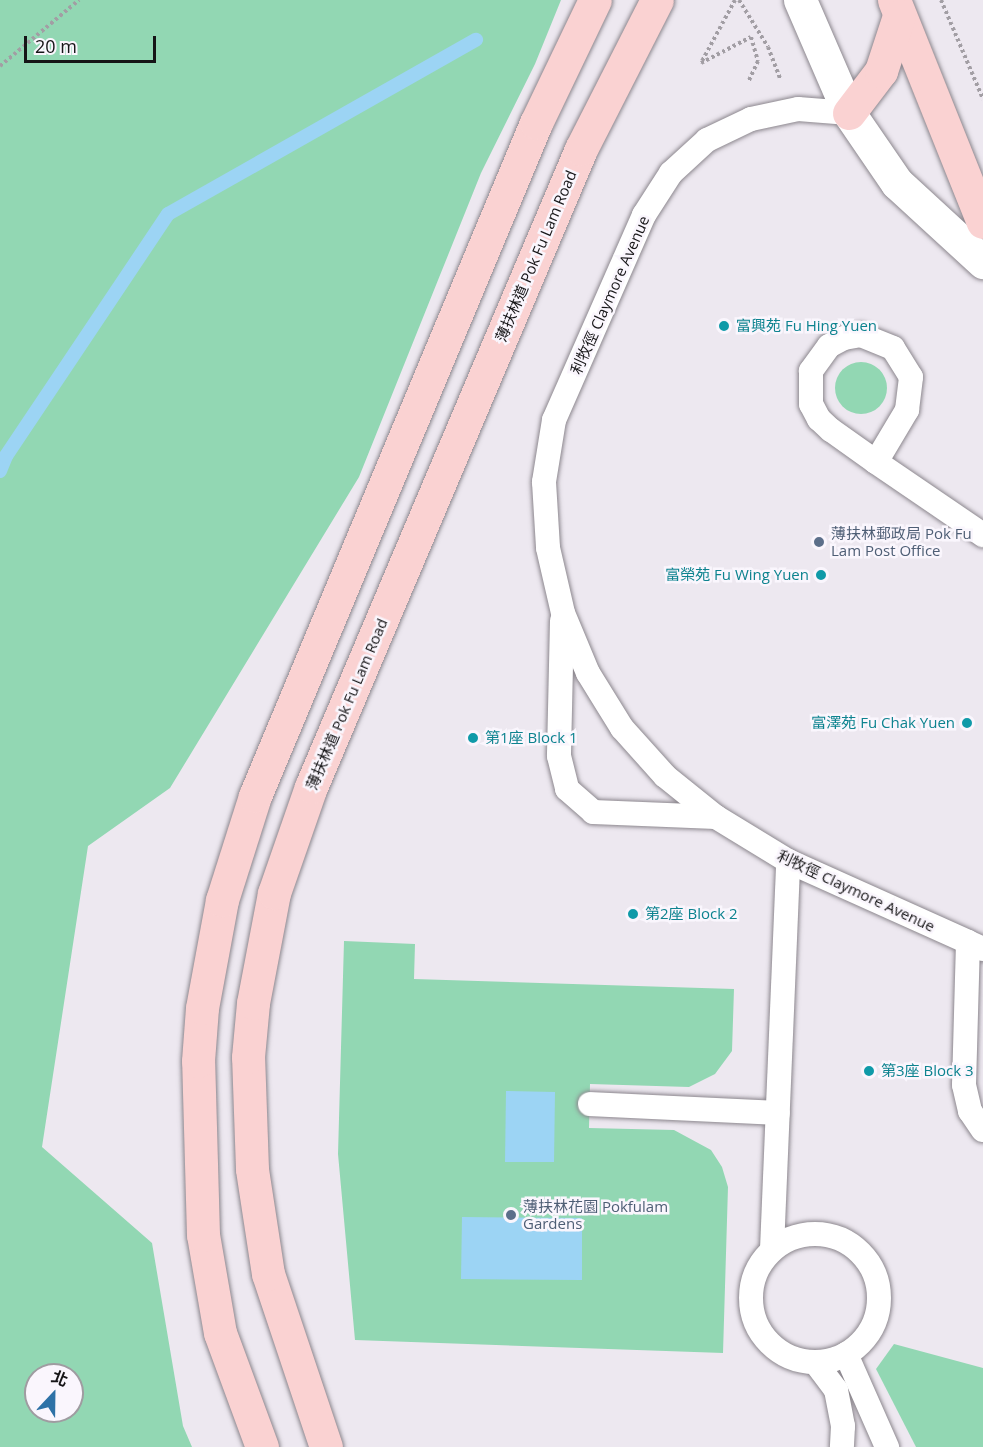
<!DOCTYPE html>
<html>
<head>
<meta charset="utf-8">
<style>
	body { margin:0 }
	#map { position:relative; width:983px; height:1447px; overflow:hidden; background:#ede8f0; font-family:"Open Sans","Noto Sans TC",sans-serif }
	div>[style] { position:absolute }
	.green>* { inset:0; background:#92d7b3 }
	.round { border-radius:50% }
	.water>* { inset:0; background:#9cd4f4 }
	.stream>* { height:14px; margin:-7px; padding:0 7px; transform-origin:7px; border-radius:7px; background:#9cd4f4 }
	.path>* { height:4px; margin-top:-2px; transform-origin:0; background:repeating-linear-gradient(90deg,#a29ea4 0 3px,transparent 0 6px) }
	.roads { filter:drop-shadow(0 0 2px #8c878e) drop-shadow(0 0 2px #8c878e) }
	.lane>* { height:24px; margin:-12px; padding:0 12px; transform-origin:12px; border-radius:12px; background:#fff }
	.lane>.ring { margin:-12px; padding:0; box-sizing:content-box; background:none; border:24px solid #fff; border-radius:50% }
	.secondary>* { height:33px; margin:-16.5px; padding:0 16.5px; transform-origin:16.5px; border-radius:16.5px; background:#fff }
	.primary>* { height:33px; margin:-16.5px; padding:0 16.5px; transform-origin:16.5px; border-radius:16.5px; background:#fad2d2 }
	.dots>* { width:16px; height:16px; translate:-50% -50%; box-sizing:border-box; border:3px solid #faf6fd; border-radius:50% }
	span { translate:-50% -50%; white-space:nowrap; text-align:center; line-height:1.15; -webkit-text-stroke:5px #faf6fd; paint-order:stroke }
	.street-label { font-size:15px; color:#161517 }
	.culture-label { font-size:15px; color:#0d838f }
	.left { translate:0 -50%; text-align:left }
	.right { translate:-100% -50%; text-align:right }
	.service-label { font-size:15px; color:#4e5e75 }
	.north { position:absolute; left:24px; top:1363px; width:60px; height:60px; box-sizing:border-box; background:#faf6fd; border:2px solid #9f9ca1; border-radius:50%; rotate:22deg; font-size:16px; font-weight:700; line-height:24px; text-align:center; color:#161517 }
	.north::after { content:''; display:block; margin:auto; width:21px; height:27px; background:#2e72a7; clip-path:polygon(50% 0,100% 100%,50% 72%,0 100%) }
	.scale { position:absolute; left:24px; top:36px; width:132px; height:27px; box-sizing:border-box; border:3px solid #161517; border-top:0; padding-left:8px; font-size:18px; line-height:21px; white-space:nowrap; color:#161517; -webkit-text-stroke:4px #faf6fd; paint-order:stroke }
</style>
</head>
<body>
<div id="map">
	<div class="green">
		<i style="clip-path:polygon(evenodd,0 0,561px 0,535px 64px,481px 173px,359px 477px,170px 788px,88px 846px,42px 1147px,152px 1243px,183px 1426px,192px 1447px,0 1447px,0 0,36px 1375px,72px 1375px,72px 1411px,36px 1411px,36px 1375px)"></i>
		<i class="round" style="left:835px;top:362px;width:52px;height:52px"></i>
		<i style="clip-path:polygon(344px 941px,415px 944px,414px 979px,734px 989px,732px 1051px,715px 1074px,689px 1087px,590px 1084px,589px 1128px,674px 1130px,711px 1150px,722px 1167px,728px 1187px,723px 1353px,355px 1340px,338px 1154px)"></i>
		<i style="clip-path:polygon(894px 1344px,983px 1368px,983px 1447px,916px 1447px,876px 1369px)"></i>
	</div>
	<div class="water">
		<i style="clip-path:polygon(506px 1091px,555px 1092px,554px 1162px,505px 1162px)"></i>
		<i style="clip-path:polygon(462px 1217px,582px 1218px,582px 1280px,461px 1279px)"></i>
	</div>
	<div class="stream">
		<i style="left:0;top:471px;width:16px;rotate:-68deg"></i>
		<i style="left:6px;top:456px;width:291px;rotate:-56.2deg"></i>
		<i style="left:168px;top:214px;width:354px;rotate:-29.5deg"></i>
	</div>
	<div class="path">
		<i style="left:735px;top:0;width:72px;rotate:118.4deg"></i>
		<i style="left:701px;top:63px;width:56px;rotate:-27.5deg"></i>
		<i style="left:751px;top:37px;width:25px;rotate:74deg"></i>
		<i style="left:758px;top:61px;width:23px;rotate:115deg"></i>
		<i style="left:739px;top:0;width:55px;rotate:58.3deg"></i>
		<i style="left:768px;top:47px;width:34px;rotate:69deg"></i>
		<i style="left:941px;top:0;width:108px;rotate:67deg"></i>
		<i style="left:0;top:66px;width:103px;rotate:-39.9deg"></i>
	</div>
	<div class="roads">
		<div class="lane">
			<i style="left:849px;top:113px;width:51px;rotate:-175.5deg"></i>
			<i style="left:798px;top:109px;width:48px;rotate:168deg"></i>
			<i style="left:751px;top:119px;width:49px;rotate:154.5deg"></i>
			<i style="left:707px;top:140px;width:49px;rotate:137.5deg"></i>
			<i style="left:671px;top:173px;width:50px;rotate:122.7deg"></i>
			<i style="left:644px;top:215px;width:224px;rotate:113.7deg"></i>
			<i style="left:554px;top:420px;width:63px;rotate:99.2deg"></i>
			<i style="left:544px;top:482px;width:66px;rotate:86.5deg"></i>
			<i style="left:548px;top:548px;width:67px;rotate:77deg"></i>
			<i style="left:563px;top:613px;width:65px;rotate:67.4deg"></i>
			<i style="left:588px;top:673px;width:65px;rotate:58.3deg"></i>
			<i style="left:622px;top:728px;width:64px;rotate:48.1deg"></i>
			<i style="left:665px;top:776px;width:65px;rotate:38.8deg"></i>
			<i style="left:716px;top:817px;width:84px;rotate:31.4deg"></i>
			<i style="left:788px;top:861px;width:197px;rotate:24.2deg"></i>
			<i style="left:876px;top:462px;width:61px;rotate:-59.2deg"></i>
			<i style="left:907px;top:410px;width:33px;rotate:-83deg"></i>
			<i style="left:911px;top:377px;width:34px;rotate:-122deg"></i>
			<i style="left:893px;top:348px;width:35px;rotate:-158deg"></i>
			<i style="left:861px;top:335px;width:17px;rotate:170deg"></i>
			<i style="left:844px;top:338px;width:17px;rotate:152deg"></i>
			<i style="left:829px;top:346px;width:31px;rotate:126deg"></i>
			<i style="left:811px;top:371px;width:33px;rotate:90deg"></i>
			<i style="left:811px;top:404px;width:17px;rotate:62deg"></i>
			<i style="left:819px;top:419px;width:16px;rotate:43deg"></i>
			<i style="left:831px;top:430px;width:55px;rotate:35.4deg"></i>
			<i style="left:876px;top:462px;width:130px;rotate:34.3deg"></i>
			<i style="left:562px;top:621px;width:135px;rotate:91.3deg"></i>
			<i style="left:559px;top:756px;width:34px;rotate:76deg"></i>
			<i style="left:567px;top:789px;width:35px;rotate:41deg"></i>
			<i style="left:593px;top:812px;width:123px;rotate:2.3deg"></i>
			<i style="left:983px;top:949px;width:17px;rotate:-155deg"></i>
			<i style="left:968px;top:942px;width:143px;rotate:91.6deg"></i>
			<i style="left:964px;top:1085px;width:27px;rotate:77deg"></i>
			<i style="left:970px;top:1111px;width:23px;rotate:56deg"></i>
			<i style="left:590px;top:1104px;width:188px;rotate:2.7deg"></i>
			<i class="ring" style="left:751px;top:1234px;width:104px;height:104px"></i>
			<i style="left:772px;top:1249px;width:388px;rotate:-87.6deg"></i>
			<i style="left:846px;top:1354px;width:102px;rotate:66.2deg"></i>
			<i style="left:815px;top:1362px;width:35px;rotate:53deg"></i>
			<i style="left:836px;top:1390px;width:37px;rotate:79deg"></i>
			<i style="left:843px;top:1426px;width:21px;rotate:93deg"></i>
		</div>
		<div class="secondary">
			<i style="left:800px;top:0;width:123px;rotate:66.6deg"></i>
			<i style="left:849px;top:113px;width:85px;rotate:55.6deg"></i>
			<i style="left:897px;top:183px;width:117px;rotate:42.6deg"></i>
		</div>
		<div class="primary">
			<i style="left:894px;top:0;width:239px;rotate:68.2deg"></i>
			<i style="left:849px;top:113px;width:53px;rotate:-52.7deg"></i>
			<i style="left:881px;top:71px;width:58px;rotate:-71.9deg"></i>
			<i style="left:262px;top:1447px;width:121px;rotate:-110.2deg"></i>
			<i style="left:220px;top:1333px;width:99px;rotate:-99.8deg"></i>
			<i style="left:203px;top:1235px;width:174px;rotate:-91.6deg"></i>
			<i style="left:198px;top:1061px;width:53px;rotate:-85.7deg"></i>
			<i style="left:202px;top:1008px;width:110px;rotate:-79.5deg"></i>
			<i style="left:222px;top:900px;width:109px;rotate:-72.4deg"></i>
			<i style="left:255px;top:796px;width:729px;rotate:-67.34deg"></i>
			<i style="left:536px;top:123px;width:136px;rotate:-64.4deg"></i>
			<i style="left:326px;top:1447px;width:182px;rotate:-108.5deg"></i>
			<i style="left:268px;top:1274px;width:106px;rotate:-98.7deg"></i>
			<i style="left:252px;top:1169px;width:112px;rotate:-92deg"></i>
			<i style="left:248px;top:1057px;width:54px;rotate:-84.7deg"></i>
			<i style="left:253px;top:1003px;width:112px;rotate:-79.2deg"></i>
			<i style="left:274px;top:893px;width:112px;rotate:-70.8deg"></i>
			<i style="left:311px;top:787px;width:693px;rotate:-67.06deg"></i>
			<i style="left:581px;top:149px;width:167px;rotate:-63deg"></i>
		</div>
	</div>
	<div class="dots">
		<i style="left:724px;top:326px;background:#0f9aa8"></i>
		<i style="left:819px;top:542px;background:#5c6f8a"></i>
		<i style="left:821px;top:575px;background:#0f9aa8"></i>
		<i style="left:967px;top:723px;background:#0f9aa8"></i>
		<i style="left:473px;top:738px;background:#0f9aa8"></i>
		<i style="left:633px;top:914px;background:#0f9aa8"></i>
		<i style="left:869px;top:1071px;background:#0f9aa8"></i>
		<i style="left:511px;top:1215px;background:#5c6f8a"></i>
	</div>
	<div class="street-label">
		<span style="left:536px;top:256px;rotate:-67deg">薄扶林道 Pok Fu Lam Road</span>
		<span style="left:610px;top:295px;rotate:-66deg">利牧徑 Claymore Avenue</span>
		<span style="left:347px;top:704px;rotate:-67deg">薄扶林道 Pok Fu Lam Road</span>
		<span style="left:856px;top:891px;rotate:25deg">利牧徑 Claymore Avenue</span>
	</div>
	<div class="culture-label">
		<span class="left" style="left:736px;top:326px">富興苑 Fu Hing Yuen</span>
		<span class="right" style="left:809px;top:575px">富榮苑 Fu Wing Yuen</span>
		<span class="right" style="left:955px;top:723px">富澤苑 Fu Chak Yuen</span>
		<span class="left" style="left:485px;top:738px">第1座 Block 1</span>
		<span class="left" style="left:645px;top:914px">第2座 Block 2</span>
		<span class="left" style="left:881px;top:1071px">第3座 Block 3</span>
	</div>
	<div class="service-label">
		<span class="left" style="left:831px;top:542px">薄扶林郵政局 Pok Fu<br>Lam Post Office</span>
		<span class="left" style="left:523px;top:1215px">薄扶林花園 Pokfulam<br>Gardens</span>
	</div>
	<div class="north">北</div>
	<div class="scale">20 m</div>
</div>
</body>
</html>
